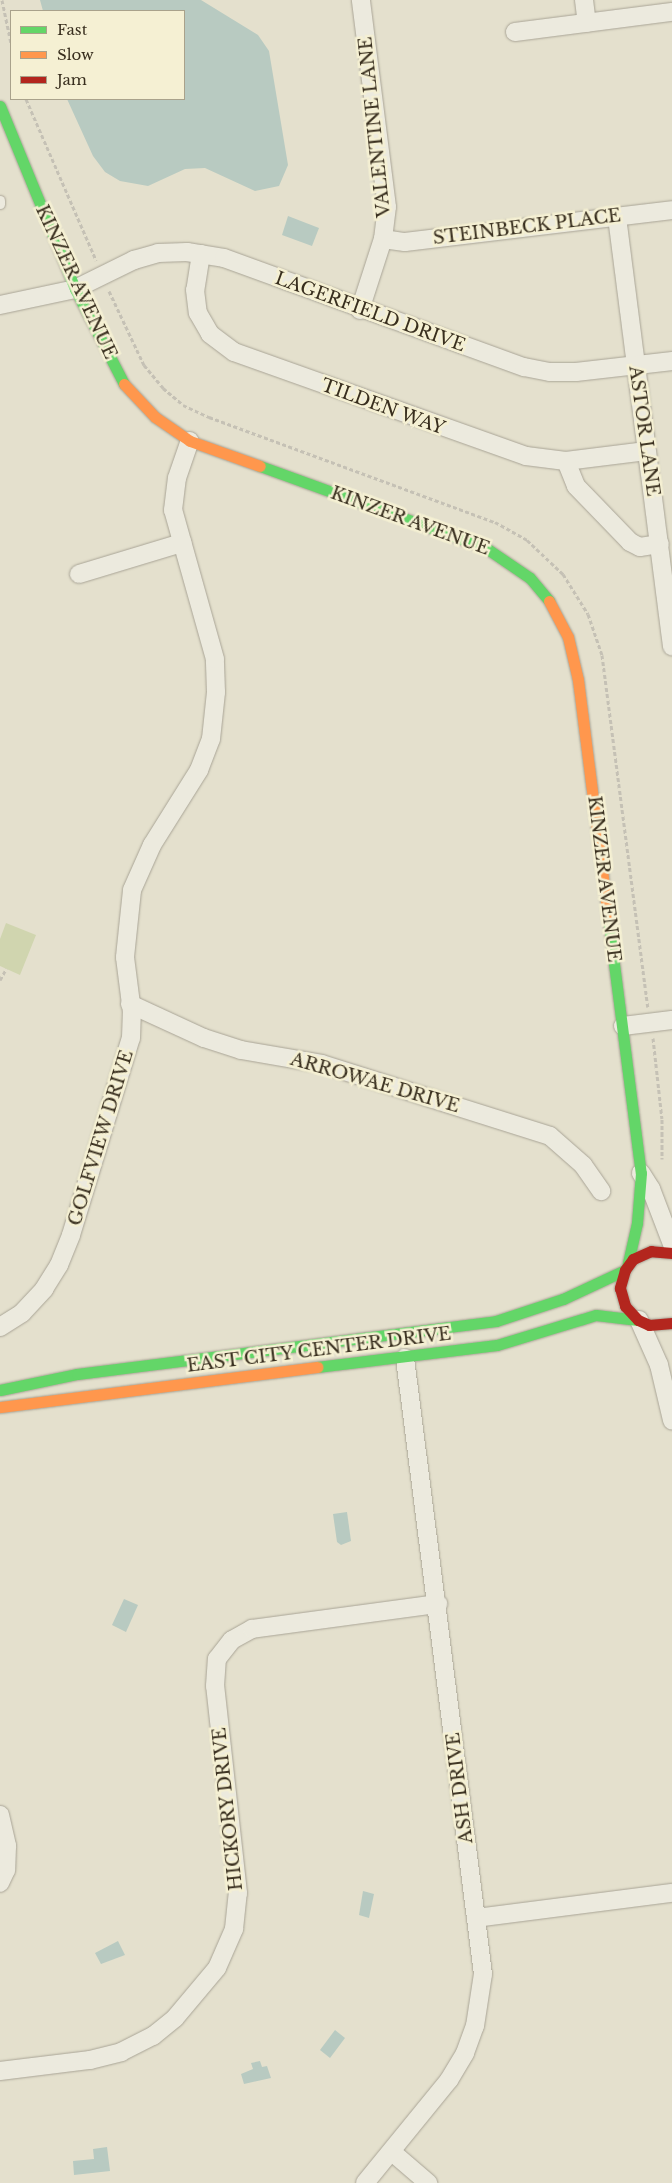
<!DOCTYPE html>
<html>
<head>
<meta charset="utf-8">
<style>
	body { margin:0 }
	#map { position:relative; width:672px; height:2183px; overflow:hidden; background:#e4e0cd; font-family:"Libre Baskerville",serif }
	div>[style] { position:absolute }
	.green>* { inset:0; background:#d0d5af }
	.water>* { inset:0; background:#b8cac1 }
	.path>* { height:3px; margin-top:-1.5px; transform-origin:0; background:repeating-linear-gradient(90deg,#c5c1b5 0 4px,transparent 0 6.5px) }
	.roads { filter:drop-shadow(0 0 1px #a9a496) drop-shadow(0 0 1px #a9a496) }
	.lane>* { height:9px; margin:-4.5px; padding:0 4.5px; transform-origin:4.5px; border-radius:4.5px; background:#eceade }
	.street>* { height:18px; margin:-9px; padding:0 9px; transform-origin:9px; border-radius:9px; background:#eceade }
	.fast>* { height:11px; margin:-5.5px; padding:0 5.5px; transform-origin:5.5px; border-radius:5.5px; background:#63d668 }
	.slow>* { height:11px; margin:-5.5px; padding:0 5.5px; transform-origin:5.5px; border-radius:5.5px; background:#ff974d }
	.jam>* { height:11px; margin:-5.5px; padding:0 5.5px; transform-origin:5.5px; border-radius:5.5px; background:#b3261e }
	span { translate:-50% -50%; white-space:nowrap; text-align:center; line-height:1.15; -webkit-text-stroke:5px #f5f0d3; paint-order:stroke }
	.street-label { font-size:18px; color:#382e1e }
	.legend { position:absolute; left:10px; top:10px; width:175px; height:90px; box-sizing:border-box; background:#f5f0d3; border:1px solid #a9a28b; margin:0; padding:6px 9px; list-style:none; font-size:15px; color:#382e1e }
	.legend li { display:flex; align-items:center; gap:10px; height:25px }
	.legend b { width:25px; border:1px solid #a9a28b }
</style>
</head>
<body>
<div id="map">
	<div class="green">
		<i style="clip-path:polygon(6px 923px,36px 935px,20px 975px,0 966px,0 939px)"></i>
	</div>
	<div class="water">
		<i style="clip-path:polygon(40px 0,201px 0,258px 35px,269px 51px,288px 165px,279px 186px,255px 191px,205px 168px,185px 169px,148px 186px,120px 181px,105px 172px,93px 156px,67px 99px,184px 99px,184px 11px,43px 11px)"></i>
		<i style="clip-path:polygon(288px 216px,319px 228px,312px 246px,282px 235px)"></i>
		<i style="clip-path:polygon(347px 1512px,351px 1541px,341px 1545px,337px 1542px,333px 1514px)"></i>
		<i style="clip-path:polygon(124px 1599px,138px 1605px,126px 1632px,112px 1625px)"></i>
		<i style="clip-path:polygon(363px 1891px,374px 1894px,369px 1918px,359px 1915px)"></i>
		<i style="clip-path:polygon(118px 1941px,125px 1955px,101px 1964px,95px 1953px)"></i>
		<i style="clip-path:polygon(335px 2030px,345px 2038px,330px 2058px,320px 2050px)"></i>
		<i style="clip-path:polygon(260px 2061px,262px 2067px,267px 2066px,271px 2078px,244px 2084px,241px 2074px,253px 2069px,251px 2063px)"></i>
		<i style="clip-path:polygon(107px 2147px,110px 2171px,74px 2175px,73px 2161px,94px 2159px,93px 2149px)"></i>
	</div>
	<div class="path">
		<i style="left:2px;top:0;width:44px;rotate:78.2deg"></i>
		<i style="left:26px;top:99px;width:176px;rotate:66.5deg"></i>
		<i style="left:109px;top:291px;width:82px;rotate:64.7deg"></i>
		<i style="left:144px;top:365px;width:30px;rotate:50deg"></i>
		<i style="left:163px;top:388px;width:26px;rotate:40deg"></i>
		<i style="left:183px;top:405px;width:29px;rotate:25deg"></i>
		<i style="left:209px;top:417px;width:305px;rotate:20.2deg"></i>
		<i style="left:495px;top:522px;width:37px;rotate:29deg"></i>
		<i style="left:527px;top:540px;width:50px;rotate:43.4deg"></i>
		<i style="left:563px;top:574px;width:47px;rotate:58deg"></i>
		<i style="left:588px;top:614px;width:43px;rotate:71.1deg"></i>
		<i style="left:602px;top:655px;width:355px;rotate:82.6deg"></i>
		<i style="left:0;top:980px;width:13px;rotate:-61deg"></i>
		<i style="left:653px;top:1038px;width:81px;rotate:83.7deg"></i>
		<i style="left:662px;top:1119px;width:40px;rotate:90deg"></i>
	</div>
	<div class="roads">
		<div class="lane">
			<i style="left:0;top:204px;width:4px;rotate:-90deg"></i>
		</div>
		<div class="street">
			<i style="left:584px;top:0;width:23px;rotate:83deg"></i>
			<i style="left:515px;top:32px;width:158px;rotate:-7.3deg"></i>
			<i style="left:617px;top:217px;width:433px;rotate:82.7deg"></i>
			<i style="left:383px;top:239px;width:22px;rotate:8deg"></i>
			<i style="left:405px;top:242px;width:269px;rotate:-6.8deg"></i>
			<i style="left:201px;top:254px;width:36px;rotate:99deg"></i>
			<i style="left:195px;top:290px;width:23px;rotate:83deg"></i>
			<i style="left:198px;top:313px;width:24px;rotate:60deg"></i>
			<i style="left:210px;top:334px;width:30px;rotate:37deg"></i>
			<i style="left:234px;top:352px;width:310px;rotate:19.6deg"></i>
			<i style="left:526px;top:456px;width:40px;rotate:7.1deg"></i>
			<i style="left:566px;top:461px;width:81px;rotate:-7.1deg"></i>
			<i style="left:0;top:305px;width:77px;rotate:-12deg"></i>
			<i style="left:75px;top:289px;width:66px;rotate:-26.2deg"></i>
			<i style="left:134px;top:260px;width:25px;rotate:-16deg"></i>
			<i style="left:158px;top:253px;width:29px;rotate:-2deg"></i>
			<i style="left:187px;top:252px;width:37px;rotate:9deg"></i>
			<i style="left:224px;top:258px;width:319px;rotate:20deg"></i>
			<i style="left:524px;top:367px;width:26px;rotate:11deg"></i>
			<i style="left:550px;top:372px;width:26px"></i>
			<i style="left:576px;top:372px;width:97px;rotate:-6.5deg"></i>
			<i style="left:360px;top:310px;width:75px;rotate:-72.1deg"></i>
			<i style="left:383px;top:239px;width:32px;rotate:-83deg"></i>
			<i style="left:387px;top:207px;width:209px;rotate:-97.2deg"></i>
			<i style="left:566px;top:461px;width:27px;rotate:68deg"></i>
			<i style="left:576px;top:486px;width:78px;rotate:46deg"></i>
			<i style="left:630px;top:542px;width:11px;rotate:27deg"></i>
			<i style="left:640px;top:547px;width:20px;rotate:-9deg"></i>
			<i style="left:79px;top:574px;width:108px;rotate:-16.8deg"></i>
			<i style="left:130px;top:1004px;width:81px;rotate:24.7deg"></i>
			<i style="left:204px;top:1038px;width:39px;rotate:18deg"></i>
			<i style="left:241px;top:1050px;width:82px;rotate:9.8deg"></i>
			<i style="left:322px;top:1064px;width:239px;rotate:17.5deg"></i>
			<i style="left:550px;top:1136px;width:44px;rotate:41.3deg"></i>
			<i style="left:583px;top:1165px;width:32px;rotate:55deg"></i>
			<i style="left:623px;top:1026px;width:49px;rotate:-7deg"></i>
			<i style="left:641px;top:1173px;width:19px;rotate:58deg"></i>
			<i style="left:651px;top:1189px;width:59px;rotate:69.1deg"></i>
			<i style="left:639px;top:1320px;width:49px;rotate:66deg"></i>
			<i style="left:659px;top:1365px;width:57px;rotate:76.7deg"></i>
			<i style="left:0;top:1327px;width:26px;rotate:-32deg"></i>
			<i style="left:22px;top:1313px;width:33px;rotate:-47deg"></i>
			<i style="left:44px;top:1289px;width:28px;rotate:-58deg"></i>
			<i style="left:59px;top:1265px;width:32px;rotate:-68deg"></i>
			<i style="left:71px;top:1235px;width:206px;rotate:-73.1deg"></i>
			<i style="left:131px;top:1038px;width:26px;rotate:-88deg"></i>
			<i style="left:132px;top:1012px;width:55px;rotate:-97.3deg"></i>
			<i style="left:125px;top:957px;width:67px;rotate:-84deg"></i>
			<i style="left:132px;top:890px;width:49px;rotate:-66deg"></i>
			<i style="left:152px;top:845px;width:89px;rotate:-57.9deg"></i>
			<i style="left:199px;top:770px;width:33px;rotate:-69deg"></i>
			<i style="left:211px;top:739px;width:47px;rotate:-83.9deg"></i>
			<i style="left:216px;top:692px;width:33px;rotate:-92deg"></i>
			<i style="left:215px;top:659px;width:155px;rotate:-105.7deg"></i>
			<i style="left:173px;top:510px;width:32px;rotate:-83deg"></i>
			<i style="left:177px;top:478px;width:39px;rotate:-71deg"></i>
			<i style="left:0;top:1815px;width:32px;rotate:77deg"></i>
			<i style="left:7px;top:1846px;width:24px;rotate:92deg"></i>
			<i style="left:6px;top:1870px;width:14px;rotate:115deg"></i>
			<i style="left:476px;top:1918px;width:198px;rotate:-7.3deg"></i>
			<i style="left:0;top:2071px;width:91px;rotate:-7deg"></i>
			<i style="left:90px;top:2060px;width:32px;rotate:-14deg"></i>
			<i style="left:121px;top:2052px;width:36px;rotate:-27deg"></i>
			<i style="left:153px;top:2036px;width:28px;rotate:-39deg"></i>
			<i style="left:175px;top:2018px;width:65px;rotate:-50deg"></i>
			<i style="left:217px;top:1968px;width:43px;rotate:-66.4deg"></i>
			<i style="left:234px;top:1929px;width:36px;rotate:-84deg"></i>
			<i style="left:238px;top:1893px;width:208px;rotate:-96.3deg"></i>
			<i style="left:215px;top:1686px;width:27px;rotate:-86deg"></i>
			<i style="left:217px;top:1659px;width:24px;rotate:-52deg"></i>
			<i style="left:232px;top:1640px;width:23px;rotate:-29deg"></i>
			<i style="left:252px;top:1629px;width:188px;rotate:-7.7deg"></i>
			<i style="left:392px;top:2152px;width:48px;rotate:40.7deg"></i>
			<i style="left:365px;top:2183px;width:133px;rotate:-50.8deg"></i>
			<i style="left:449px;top:2080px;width:31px;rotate:-59deg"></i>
			<i style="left:465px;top:2053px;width:29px;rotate:-70deg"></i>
			<i style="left:475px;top:2026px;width:53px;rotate:-81.3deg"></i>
			<i style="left:483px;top:1974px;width:621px;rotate:-97.22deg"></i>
		</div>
		<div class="fast">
			<i style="left:0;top:106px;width:198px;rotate:67.7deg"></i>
			<i style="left:75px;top:289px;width:107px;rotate:62.7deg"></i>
			<i style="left:260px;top:466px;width:240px;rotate:19.9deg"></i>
			<i style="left:486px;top:548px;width:53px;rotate:34.3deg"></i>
			<i style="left:530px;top:578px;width:30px;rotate:50deg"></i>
			<i style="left:608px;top:917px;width:258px;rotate:82.7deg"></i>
			<i style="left:641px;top:1173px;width:50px;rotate:94.6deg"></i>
			<i style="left:637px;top:1223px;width:45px;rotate:102.8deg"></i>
			<i style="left:317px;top:1367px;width:181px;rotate:-7deg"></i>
			<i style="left:497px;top:1345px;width:103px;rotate:-16.9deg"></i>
			<i style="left:596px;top:1315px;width:42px;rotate:6.8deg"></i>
			<i style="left:0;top:1390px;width:79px;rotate:-11.7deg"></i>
			<i style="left:77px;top:1374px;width:422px;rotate:-7.2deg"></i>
			<i style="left:496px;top:1321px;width:71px;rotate:-18.2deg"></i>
			<i style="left:563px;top:1299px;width:68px;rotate:-25.1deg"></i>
		</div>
		<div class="slow">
			<i style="left:124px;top:384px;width:45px;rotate:46.8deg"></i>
			<i style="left:155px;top:417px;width:42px;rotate:34.4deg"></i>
			<i style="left:190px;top:441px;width:74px;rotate:19.7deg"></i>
			<i style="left:549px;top:601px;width:41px;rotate:62.2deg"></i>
			<i style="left:568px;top:637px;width:44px;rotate:76.9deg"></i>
			<i style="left:578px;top:680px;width:239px;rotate:82.8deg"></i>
			<i style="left:0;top:1407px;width:320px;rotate:-7.2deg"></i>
		</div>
		<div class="jam">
			<i style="left:672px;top:1253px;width:21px;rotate:-175deg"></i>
			<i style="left:651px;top:1251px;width:20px;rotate:156deg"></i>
			<i style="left:633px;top:1259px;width:14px;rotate:126deg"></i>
			<i style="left:625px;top:1270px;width:19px;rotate:106deg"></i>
			<i style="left:620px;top:1288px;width:19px;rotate:74deg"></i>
			<i style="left:625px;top:1306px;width:19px;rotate:47deg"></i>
			<i style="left:638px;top:1320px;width:12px;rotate:24deg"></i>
			<i style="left:649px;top:1325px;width:23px;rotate:-5deg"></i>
		</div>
	</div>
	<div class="street-label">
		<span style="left:375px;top:127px;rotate:-96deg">VALENTINE LANE</span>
		<span style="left:527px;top:227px;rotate:-7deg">STEINBECK PLACE</span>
		<span style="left:76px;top:282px;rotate:65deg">KINZER AVENUE</span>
		<span style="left:370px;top:312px;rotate:20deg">LAGERFIELD DRIVE</span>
		<span style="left:383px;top:407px;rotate:20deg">TILDEN WAY</span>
		<span style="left:644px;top:431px;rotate:82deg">ASTOR LANE</span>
		<span style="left:410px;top:521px;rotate:20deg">KINZER AVENUE</span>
		<span style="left:604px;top:879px;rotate:83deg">KINZER AVENUE</span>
		<span style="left:375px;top:1083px;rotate:16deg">ARROWAE DRIVE</span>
		<span style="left:101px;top:1138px;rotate:-73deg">GOLFVIEW DRIVE</span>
		<span style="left:319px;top:1350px;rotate:-7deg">EAST CITY CENTER DRIVE</span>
		<span style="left:460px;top:1788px;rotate:-97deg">ASH DRIVE</span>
		<span style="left:228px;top:1809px;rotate:-96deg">HICKORY DRIVE</span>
	</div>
	<ul class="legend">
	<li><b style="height:6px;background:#63d668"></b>Fast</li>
	<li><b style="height:6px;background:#ff974d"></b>Slow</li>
	<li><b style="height:6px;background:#b3261e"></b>Jam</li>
	</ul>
</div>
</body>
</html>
